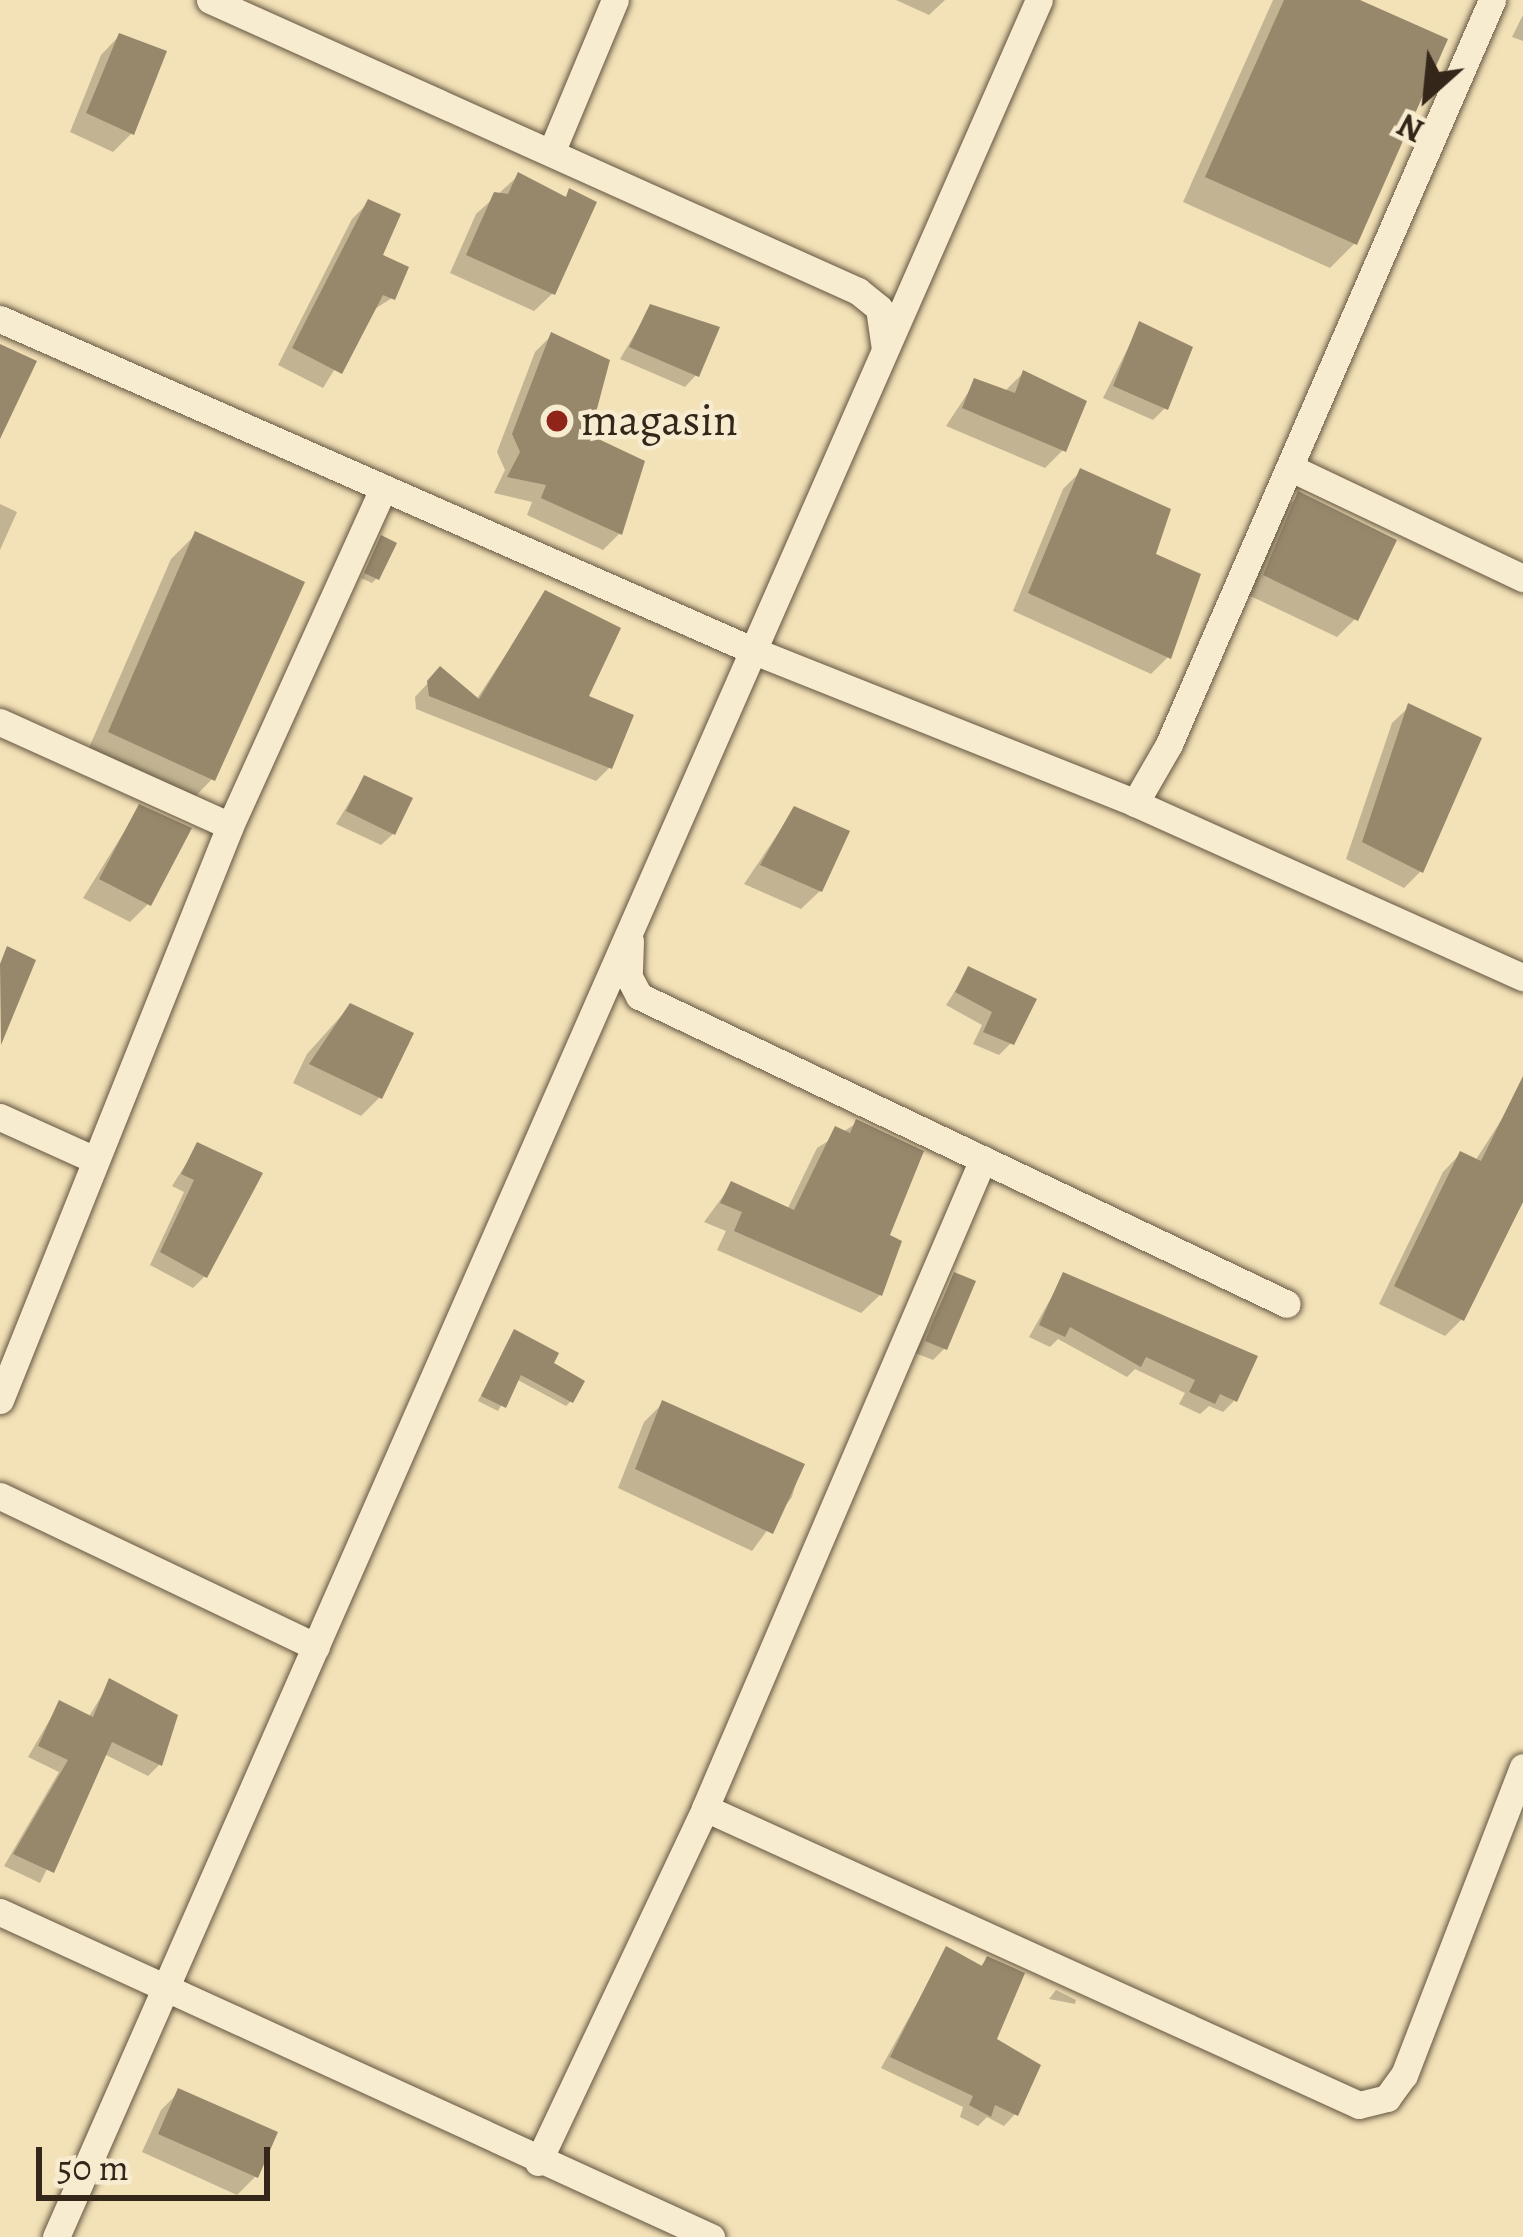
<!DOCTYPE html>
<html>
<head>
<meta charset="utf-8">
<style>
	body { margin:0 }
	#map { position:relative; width:1523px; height:2237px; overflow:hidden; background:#f3e1b7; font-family:Alegreya,serif }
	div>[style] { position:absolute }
	.shadow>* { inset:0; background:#0003 }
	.building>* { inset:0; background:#97886c }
	.roads { filter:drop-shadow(0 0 3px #645641) drop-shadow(0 0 3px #645641) }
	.street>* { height:27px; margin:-13.5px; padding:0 13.5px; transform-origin:13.5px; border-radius:13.5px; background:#f7ecd0 }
	.dots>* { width:33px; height:33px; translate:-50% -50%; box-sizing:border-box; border:6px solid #f7ecd0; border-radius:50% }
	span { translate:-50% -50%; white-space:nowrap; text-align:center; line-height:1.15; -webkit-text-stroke:9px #f7ecd0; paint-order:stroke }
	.poi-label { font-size:45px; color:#34271a }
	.left { translate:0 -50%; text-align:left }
	.north { position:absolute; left:1367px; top:36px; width:120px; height:120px; -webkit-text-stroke:9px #f7ecd0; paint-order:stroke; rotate:207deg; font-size:33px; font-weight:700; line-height:48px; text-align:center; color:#34271a }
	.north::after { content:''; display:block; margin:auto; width:42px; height:54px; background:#34271a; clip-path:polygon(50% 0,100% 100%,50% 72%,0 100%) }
	.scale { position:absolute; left:36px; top:2147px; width:234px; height:54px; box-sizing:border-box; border:6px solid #34271a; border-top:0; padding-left:15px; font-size:36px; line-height:42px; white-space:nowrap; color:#34271a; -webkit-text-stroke:9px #f7ecd0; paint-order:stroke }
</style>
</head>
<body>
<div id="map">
	<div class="shadow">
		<i style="clip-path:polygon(896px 0,945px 0,929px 15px)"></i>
		<i style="clip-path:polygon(1273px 0,1353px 0,1355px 243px,1330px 268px,1183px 202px)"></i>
		<i style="clip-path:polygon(1523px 15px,1523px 41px,1512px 37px)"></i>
		<i style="clip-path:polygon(119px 36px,131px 134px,113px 152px,70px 132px,101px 55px)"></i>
		<i style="clip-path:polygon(519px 175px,563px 199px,570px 192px,553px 293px,534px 311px,450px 273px,476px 214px)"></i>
		<i style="clip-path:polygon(368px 203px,392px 298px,370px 312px,323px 388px,278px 365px,352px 219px)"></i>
		<i style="clip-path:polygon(651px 307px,696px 375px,685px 387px,620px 359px)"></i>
		<i style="clip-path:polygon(1140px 324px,1165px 408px,1153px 420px,1103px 398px)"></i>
		<i style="clip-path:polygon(552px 335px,620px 533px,603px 550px,527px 515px,532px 502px,494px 493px,505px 470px,497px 452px,535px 352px)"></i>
		<i style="clip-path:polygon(1023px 373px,1063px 450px,1045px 468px,946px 426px,975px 382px,1004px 392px)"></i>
		<i style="clip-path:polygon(1080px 472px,1168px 657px,1151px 674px,1013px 611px,1063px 489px)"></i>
		<i style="clip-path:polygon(1299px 495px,1355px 619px,1337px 637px,1246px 594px,1281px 513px)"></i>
		<i style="clip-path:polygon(0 504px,17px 512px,0 550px)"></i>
		<i style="clip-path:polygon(195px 535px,212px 779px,188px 804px,85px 757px,171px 559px)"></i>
		<i style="clip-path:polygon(382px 539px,377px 578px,372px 583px,361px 578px)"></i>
		<i style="clip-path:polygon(546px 594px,610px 767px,596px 781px,416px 709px,415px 697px,440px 670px,476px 700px)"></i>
		<i style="clip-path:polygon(1409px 707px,1421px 871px,1404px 888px,1346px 859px,1392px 723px)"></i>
		<i style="clip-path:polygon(364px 778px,393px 834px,381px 845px,336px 824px)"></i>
		<i style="clip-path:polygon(139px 808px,148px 904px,130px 922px,83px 898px)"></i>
		<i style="clip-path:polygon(794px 810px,820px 891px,801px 909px,744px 884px)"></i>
		<i style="clip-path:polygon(969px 969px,1011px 1043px,999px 1055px,973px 1044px,982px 1025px,946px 1005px)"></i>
		<i style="clip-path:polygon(350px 1006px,380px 1097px,361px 1116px,293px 1083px,307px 1054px)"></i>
		<i style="clip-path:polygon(1511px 1105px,1523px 1111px,1523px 1202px,1462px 1319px,1445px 1336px,1379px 1304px,1443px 1172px,1460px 1154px,1475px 1161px)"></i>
		<i style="clip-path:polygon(857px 1123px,886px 1237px,880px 1295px,861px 1313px,717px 1250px,726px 1231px,704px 1222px,732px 1184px,787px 1210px,817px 1148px)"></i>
		<i style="clip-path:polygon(198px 1145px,205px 1276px,193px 1288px,150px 1265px,184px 1192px,172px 1186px)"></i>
		<i style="clip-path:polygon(955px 1275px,945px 1348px,933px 1360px,915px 1353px)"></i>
		<i style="clip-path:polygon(1064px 1275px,1234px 1401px,1223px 1412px,1209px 1406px,1200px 1414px,1179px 1404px,1185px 1393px,1135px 1369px,1127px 1377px,1058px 1339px,1050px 1347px,1029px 1337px)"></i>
		<i style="clip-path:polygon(510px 1338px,550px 1365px,571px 1401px,566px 1406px,516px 1379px,498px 1411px,478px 1401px)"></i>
		<i style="clip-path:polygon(662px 1404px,801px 1465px,792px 1497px,752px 1551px,618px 1488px,644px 1422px)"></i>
		<i style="clip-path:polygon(110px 1682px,174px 1717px,159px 1765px,148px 1776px,104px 1754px,40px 1883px,4px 1866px,59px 1772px,28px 1757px,59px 1704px,88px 1718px)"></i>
		<i style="clip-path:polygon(947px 1949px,979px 1968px,987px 1959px,993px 2040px,1015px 2114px,1004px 2126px,987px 2117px,978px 2126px,960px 2117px,963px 2107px,881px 2068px)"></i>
		<i style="clip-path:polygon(1056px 1990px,1076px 2000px,1075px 2004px,1049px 1999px)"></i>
		<i style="clip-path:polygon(179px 2092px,256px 2176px,237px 2195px,142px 2152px,161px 2110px)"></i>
	</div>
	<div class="building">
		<i style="clip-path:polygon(1284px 0,1360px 0,1448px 39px,1357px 245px,1205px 177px)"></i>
		<i style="clip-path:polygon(119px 33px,167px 51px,134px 135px,86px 113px)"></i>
		<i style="clip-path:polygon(518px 172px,566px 197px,569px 188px,597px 202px,555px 295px,466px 255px,494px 192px,508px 194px)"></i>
		<i style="clip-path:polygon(368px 199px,401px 214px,383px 255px,409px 267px,395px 300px,383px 295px,342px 374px,292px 348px)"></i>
		<i style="clip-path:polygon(650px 304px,720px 327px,699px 377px,629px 347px)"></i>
		<i style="clip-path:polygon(1139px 321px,1193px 347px,1168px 410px,1113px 386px)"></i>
		<i style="clip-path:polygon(551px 332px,610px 360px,590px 435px,645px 461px,622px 535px,541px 498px,546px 485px,507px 477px,520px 452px,512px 434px)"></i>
		<i style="clip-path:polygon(0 344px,37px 361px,0 439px)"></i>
		<i style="clip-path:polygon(1023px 370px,1087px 401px,1066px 452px,962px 408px,974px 378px,1015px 393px)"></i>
		<i style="clip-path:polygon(1080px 468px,1171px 509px,1156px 554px,1201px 574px,1171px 659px,1028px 593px)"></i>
		<i style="clip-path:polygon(1298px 491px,1397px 540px,1358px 621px,1263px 575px)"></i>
		<i style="clip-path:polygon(195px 531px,305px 582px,215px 781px,108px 732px)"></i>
		<i style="clip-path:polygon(381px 535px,397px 543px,379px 580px,364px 573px)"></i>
		<i style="clip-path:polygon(545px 590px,621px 628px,589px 696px,634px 715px,612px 769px,429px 696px,427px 681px,440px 666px,479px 699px)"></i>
		<i style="clip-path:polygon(1408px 703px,1482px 738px,1423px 873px,1362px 842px)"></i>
		<i style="clip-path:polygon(364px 775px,413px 798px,395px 835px,346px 811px)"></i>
		<i style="clip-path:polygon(139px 804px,192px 828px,151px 906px,99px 879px)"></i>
		<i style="clip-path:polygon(794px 806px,850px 831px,822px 892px,760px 865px)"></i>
		<i style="clip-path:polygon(7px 946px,36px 960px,1px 1045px,0 964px)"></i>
		<i style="clip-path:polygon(968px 966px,1037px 999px,1014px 1045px,983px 1032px,992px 1012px,955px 992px)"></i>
		<i style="clip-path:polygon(350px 1003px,414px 1033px,382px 1099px,309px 1064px)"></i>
		<i style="clip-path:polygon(1523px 1076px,1523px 1202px,1464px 1321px,1394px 1286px,1460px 1151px,1481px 1161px)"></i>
		<i style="clip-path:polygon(856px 1119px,924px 1151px,890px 1235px,902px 1241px,882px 1296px,734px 1231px,742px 1212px,720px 1203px,731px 1181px,794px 1210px,835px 1126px,850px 1133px)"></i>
		<i style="clip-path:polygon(197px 1142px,263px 1173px,207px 1278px,160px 1252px,194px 1180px,181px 1174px)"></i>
		<i style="clip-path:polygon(954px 1272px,976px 1281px,947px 1350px,925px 1341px)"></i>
		<i style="clip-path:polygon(1063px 1272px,1258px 1356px,1237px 1402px,1220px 1394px,1215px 1404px,1189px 1392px,1195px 1380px,1146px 1357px,1141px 1367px,1070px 1327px,1065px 1337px,1039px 1325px)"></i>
		<i style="clip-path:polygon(514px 1329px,559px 1353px,554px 1363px,585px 1381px,573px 1403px,521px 1375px,506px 1408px,481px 1396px)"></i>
		<i style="clip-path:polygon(662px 1400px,805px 1464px,773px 1534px,635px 1469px)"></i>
		<i style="clip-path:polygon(109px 1678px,178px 1715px,162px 1766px,112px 1742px,54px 1873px,13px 1854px,68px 1760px,38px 1746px,59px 1700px,93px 1717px)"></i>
		<i style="clip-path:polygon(946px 1946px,982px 1966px,987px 1956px,1025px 1973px,997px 2039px,1041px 2065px,1018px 2116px,995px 2105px,991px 2117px,969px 2105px,973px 2096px,890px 2057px)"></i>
		<i style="clip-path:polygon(178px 2088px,278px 2132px,258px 2178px,158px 2134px)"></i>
	</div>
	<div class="roads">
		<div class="street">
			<i style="left:210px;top:0;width:710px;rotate:24.18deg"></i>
			<i style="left:858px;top:291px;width:27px;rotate:39deg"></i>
			<i style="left:879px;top:308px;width:41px;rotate:81.7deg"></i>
			<i style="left:553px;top:148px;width:160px;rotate:-67.3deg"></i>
			<i style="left:0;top:319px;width:824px;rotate:23.76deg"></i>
			<i style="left:754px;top:651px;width:410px;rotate:21.7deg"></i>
			<i style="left:1135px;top:803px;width:425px;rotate:24.2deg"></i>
			<i style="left:1291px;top:468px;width:257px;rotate:25.4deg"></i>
			<i style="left:0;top:722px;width:252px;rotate:24.3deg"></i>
			<i style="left:1135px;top:803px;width:68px;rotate:-60deg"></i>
			<i style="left:1169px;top:744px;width:811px;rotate:-66.53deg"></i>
			<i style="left:630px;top:941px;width:36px;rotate:92deg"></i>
			<i style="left:629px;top:977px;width:21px;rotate:62deg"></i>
			<i style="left:639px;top:996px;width:717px;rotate:25.42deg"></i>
			<i style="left:0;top:1117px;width:102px;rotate:24.3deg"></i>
			<i style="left:0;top:1400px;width:618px;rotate:-68.16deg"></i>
			<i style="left:230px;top:826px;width:371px;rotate:-65.6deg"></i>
			<i style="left:0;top:1496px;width:350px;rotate:25.5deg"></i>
			<i style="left:705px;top:1808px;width:718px;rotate:24.42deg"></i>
			<i style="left:1359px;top:2105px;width:29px;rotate:-14deg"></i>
			<i style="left:1387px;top:2098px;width:29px;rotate:-54deg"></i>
			<i style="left:1404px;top:2075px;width:330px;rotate:-68.9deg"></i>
			<i style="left:0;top:1912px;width:782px;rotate:24.57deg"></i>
			<i style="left:538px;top:2162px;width:391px;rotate:-64.7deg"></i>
			<i style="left:705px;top:1808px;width:706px;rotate:-66.81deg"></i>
			<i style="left:56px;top:2237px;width:2443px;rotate:-66.28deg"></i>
		</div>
	</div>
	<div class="dots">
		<i style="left:557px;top:421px;background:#8f2418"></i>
	</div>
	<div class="poi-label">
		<span class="left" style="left:581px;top:421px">magasin</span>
	</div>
	<div class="north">N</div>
	<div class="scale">50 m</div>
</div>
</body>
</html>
